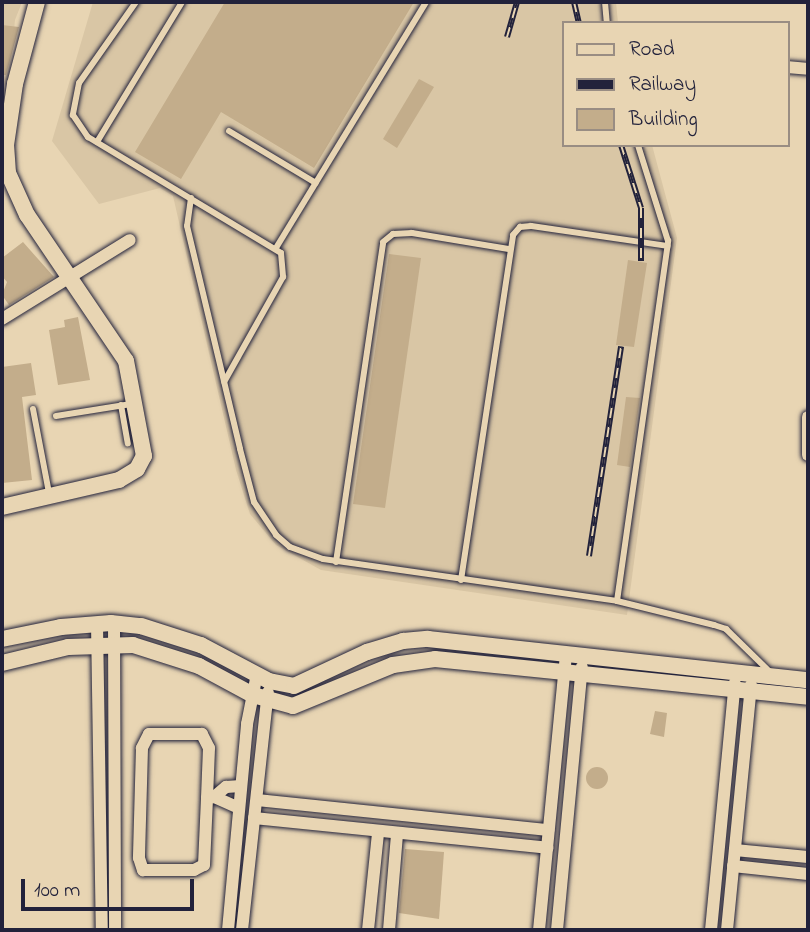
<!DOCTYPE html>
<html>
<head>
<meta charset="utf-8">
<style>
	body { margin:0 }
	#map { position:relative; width:810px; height:932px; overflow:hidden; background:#e8d5b3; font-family:"Indie Flower",sans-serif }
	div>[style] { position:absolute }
	.built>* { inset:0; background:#d9c6a5 }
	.building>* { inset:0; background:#c3ad8b }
	.round { border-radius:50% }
	.roads { filter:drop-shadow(0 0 2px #22223b) drop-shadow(0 0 2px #22223b) }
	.service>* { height:6px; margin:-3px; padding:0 3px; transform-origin:3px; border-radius:3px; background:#e8d5b3 }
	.minor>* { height:12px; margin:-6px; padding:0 6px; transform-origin:6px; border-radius:6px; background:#e8d5b3 }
	.tertiary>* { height:16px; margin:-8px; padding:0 8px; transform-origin:8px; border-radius:8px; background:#e8d5b3 }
	.rail>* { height:6px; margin-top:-3px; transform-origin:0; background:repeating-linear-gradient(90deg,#e8d5b3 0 10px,#22223b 0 20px); box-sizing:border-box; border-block:2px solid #22223b }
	span { translate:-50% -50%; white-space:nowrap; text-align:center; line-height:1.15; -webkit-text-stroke:7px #e8d5b3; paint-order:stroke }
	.frame { position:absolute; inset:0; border:4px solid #22223b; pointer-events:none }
	.legend { position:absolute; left:562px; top:21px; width:228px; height:126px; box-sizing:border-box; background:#e8d5b3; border:2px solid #998d83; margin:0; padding:9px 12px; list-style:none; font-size:21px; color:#22223b }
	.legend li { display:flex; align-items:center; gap:14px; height:35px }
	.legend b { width:35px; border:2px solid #998d83 }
	.scale { position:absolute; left:21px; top:879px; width:173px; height:32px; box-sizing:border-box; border:4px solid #22223b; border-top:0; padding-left:9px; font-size:21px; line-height:24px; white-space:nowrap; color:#22223b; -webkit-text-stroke:5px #e8d5b3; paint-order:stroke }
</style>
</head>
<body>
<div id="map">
	<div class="built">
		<i style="clip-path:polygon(2px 2px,22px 2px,15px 20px,2px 155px)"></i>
		<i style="clip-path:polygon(93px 2px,616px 2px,618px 23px,563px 23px,563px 145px,652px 145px,677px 238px,627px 615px,321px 570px,276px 545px,250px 514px,236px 470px,173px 196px,160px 188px,99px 204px,52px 141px)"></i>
	</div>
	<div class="building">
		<i style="clip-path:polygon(225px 2px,414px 2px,314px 168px,221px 112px,181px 179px,135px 152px)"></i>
		<i style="clip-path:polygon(2px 25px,19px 27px,6px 75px,2px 75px)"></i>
		<i style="clip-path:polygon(419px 79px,434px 87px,397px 148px,383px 139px)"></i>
		<i style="clip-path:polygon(23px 242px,54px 277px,9px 305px,2px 295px,7px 282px,2px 276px,2px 258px)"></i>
		<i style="clip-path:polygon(389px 254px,421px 258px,385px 508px,353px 504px)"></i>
		<i style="clip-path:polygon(628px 260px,647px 263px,634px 347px,616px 345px)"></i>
		<i style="clip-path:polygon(78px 317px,90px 380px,58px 385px,49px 330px,65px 327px,64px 320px)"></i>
		<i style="clip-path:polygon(31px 363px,36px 395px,22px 397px,32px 480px,2px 483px,2px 367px)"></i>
		<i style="clip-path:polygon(626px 397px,640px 398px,630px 467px,617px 465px)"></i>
		<i style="clip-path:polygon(655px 711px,667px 713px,664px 737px,650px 734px)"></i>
		<i class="round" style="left:586px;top:767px;width:22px;height:22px"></i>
		<i style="clip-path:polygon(405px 849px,444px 852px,439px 919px,399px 913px)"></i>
	</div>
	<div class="roads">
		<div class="service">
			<i style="left:136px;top:2px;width:99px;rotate:125.1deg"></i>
			<i style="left:79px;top:83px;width:33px;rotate:101deg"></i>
			<i style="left:73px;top:115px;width:27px;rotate:56deg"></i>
			<i style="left:88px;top:137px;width:225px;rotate:31deg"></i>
			<i style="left:281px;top:253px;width:24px;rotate:85deg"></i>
			<i style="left:283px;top:277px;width:120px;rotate:119.3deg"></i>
			<i style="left:605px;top:2px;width:21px;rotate:85deg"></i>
			<i style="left:229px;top:131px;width:101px;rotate:30.9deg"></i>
			<i style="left:97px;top:142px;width:164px;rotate:-58.7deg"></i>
			<i style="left:191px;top:198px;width:28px;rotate:98deg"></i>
			<i style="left:187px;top:226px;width:229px;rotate:76.6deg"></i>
			<i style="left:240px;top:449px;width:55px;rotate:75.2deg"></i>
			<i style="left:254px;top:502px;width:40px;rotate:56deg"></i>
			<i style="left:276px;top:535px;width:18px;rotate:41deg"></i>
			<i style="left:290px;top:547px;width:35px;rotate:20deg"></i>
			<i style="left:323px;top:559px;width:297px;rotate:8.1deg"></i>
			<i style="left:617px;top:601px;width:100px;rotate:13.9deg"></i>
			<i style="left:714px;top:625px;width:13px;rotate:18deg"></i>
			<i style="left:726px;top:629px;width:62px;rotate:44.3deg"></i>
			<i style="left:276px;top:248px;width:288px;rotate:-58.6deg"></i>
			<i style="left:121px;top:405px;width:39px;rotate:80deg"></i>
			<i style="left:33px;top:409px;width:86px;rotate:79.2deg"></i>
			<i style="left:56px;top:416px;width:76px;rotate:-9.1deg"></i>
			<i style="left:336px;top:562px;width:323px;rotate:-81.6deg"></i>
			<i style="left:383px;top:242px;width:13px;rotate:-39deg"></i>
			<i style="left:393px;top:234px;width:19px;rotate:-3deg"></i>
			<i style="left:412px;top:233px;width:98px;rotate:9.4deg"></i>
			<i style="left:461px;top:580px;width:349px;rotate:-81.4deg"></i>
			<i style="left:513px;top:235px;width:11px;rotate:-49deg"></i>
			<i style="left:520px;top:227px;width:11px;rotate:-5deg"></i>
			<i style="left:531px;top:226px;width:138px;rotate:8.3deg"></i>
			<i style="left:617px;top:601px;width:364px;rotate:-81.9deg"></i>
			<i style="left:668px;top:241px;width:101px;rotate:-107.4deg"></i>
		</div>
		<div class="minor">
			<i style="left:787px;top:67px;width:21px;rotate:5deg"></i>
			<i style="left:2px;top:319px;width:150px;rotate:-31.7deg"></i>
			<i style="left:808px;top:417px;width:38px;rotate:90deg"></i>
			<i style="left:114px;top:623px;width:307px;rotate:89.8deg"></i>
			<i style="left:97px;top:624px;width:306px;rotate:89.1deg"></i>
			<i style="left:207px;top:798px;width:50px;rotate:-87.7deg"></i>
			<i style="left:209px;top:748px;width:16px;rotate:-117deg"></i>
			<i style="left:202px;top:734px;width:53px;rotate:180deg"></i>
			<i style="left:149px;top:734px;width:16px;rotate:117deg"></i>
			<i style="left:142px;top:748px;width:110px;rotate:91.6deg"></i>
			<i style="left:139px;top:858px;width:13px;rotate:72deg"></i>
			<i style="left:143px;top:870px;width:51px"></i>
			<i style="left:194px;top:870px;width:11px;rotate:-27deg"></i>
			<i style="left:204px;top:865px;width:67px;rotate:-87.4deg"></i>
			<i style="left:207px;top:798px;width:7px;rotate:-8deg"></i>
			<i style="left:257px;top:800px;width:293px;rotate:5.9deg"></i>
			<i style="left:239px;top:808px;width:27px;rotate:-156deg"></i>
			<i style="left:214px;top:797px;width:16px;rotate:-40deg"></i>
			<i style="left:226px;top:787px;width:15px;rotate:-4deg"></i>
			<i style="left:254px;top:818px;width:295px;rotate:5.8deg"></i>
			<i style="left:735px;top:850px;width:73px;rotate:5.5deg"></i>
			<i style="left:733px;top:866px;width:75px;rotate:6.1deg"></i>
			<i style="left:228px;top:930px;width:207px;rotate:-84.7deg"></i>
			<i style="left:247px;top:724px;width:51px;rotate:-78.7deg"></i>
			<i style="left:242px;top:930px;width:239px;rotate:-83.8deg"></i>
			<i style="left:368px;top:930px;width:98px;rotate:-84.1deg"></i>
			<i style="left:389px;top:930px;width:95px;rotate:-85.2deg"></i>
			<i style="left:539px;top:930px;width:277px;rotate:-84.4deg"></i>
			<i style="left:557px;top:930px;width:264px;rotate:-84.6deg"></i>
			<i style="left:711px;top:930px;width:248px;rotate:-84.5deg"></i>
			<i style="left:727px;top:930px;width:246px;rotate:-84.4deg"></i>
		</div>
		<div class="tertiary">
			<i style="left:2px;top:507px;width:120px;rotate:-13deg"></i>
			<i style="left:119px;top:480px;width:21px;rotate:-31deg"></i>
			<i style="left:137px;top:469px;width:15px;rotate:-62deg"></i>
			<i style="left:144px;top:456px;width:97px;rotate:-100.7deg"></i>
			<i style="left:126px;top:361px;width:176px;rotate:-124.1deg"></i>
			<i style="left:27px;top:215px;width:46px;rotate:-114.3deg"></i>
			<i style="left:8px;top:173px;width:28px;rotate:-94deg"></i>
			<i style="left:6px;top:145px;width:62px;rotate:-81.6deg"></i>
			<i style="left:15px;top:84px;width:85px;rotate:-75deg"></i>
			<i style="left:2px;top:639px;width:60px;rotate:-11.5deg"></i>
			<i style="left:61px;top:627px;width:50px;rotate:-4.6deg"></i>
			<i style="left:111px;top:623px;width:30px;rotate:6deg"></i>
			<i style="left:141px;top:626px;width:63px;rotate:17.6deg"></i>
			<i style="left:201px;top:645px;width:77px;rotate:27.9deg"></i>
			<i style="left:269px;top:681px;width:25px;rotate:11deg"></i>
			<i style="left:294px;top:686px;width:81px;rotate:-25deg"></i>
			<i style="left:367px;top:652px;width:38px;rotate:-17deg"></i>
			<i style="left:403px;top:641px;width:25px;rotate:-5deg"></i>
			<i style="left:428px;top:639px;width:382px;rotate:6.2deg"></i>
			<i style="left:2px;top:663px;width:68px;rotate:-13.6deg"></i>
			<i style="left:68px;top:647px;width:65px;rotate:-1.8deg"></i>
			<i style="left:133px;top:645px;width:69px;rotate:17.7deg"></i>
			<i style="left:199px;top:666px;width:61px;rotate:28.2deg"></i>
			<i style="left:253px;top:695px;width:41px;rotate:15.4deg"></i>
			<i style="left:293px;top:706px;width:108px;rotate:-22.3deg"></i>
			<i style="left:393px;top:665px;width:42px;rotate:-8.1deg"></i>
			<i style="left:435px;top:659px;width:375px;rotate:5.8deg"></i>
		</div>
	</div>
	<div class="rail">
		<i style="left:574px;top:2px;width:22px;rotate:77deg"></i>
		<i style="left:507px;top:37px;width:36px;rotate:-74deg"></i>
		<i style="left:621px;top:145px;width:66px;rotate:72.4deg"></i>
		<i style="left:641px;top:208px;width:53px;rotate:90deg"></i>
		<i style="left:589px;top:556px;width:212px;rotate:-81.3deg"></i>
	</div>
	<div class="frame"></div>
	<ul class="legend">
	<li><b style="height:9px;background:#e8d5b3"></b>Road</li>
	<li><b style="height:9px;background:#22223b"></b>Railway</li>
	<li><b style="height:19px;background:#c3ad8b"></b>Building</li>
	</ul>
	<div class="scale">100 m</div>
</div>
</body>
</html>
